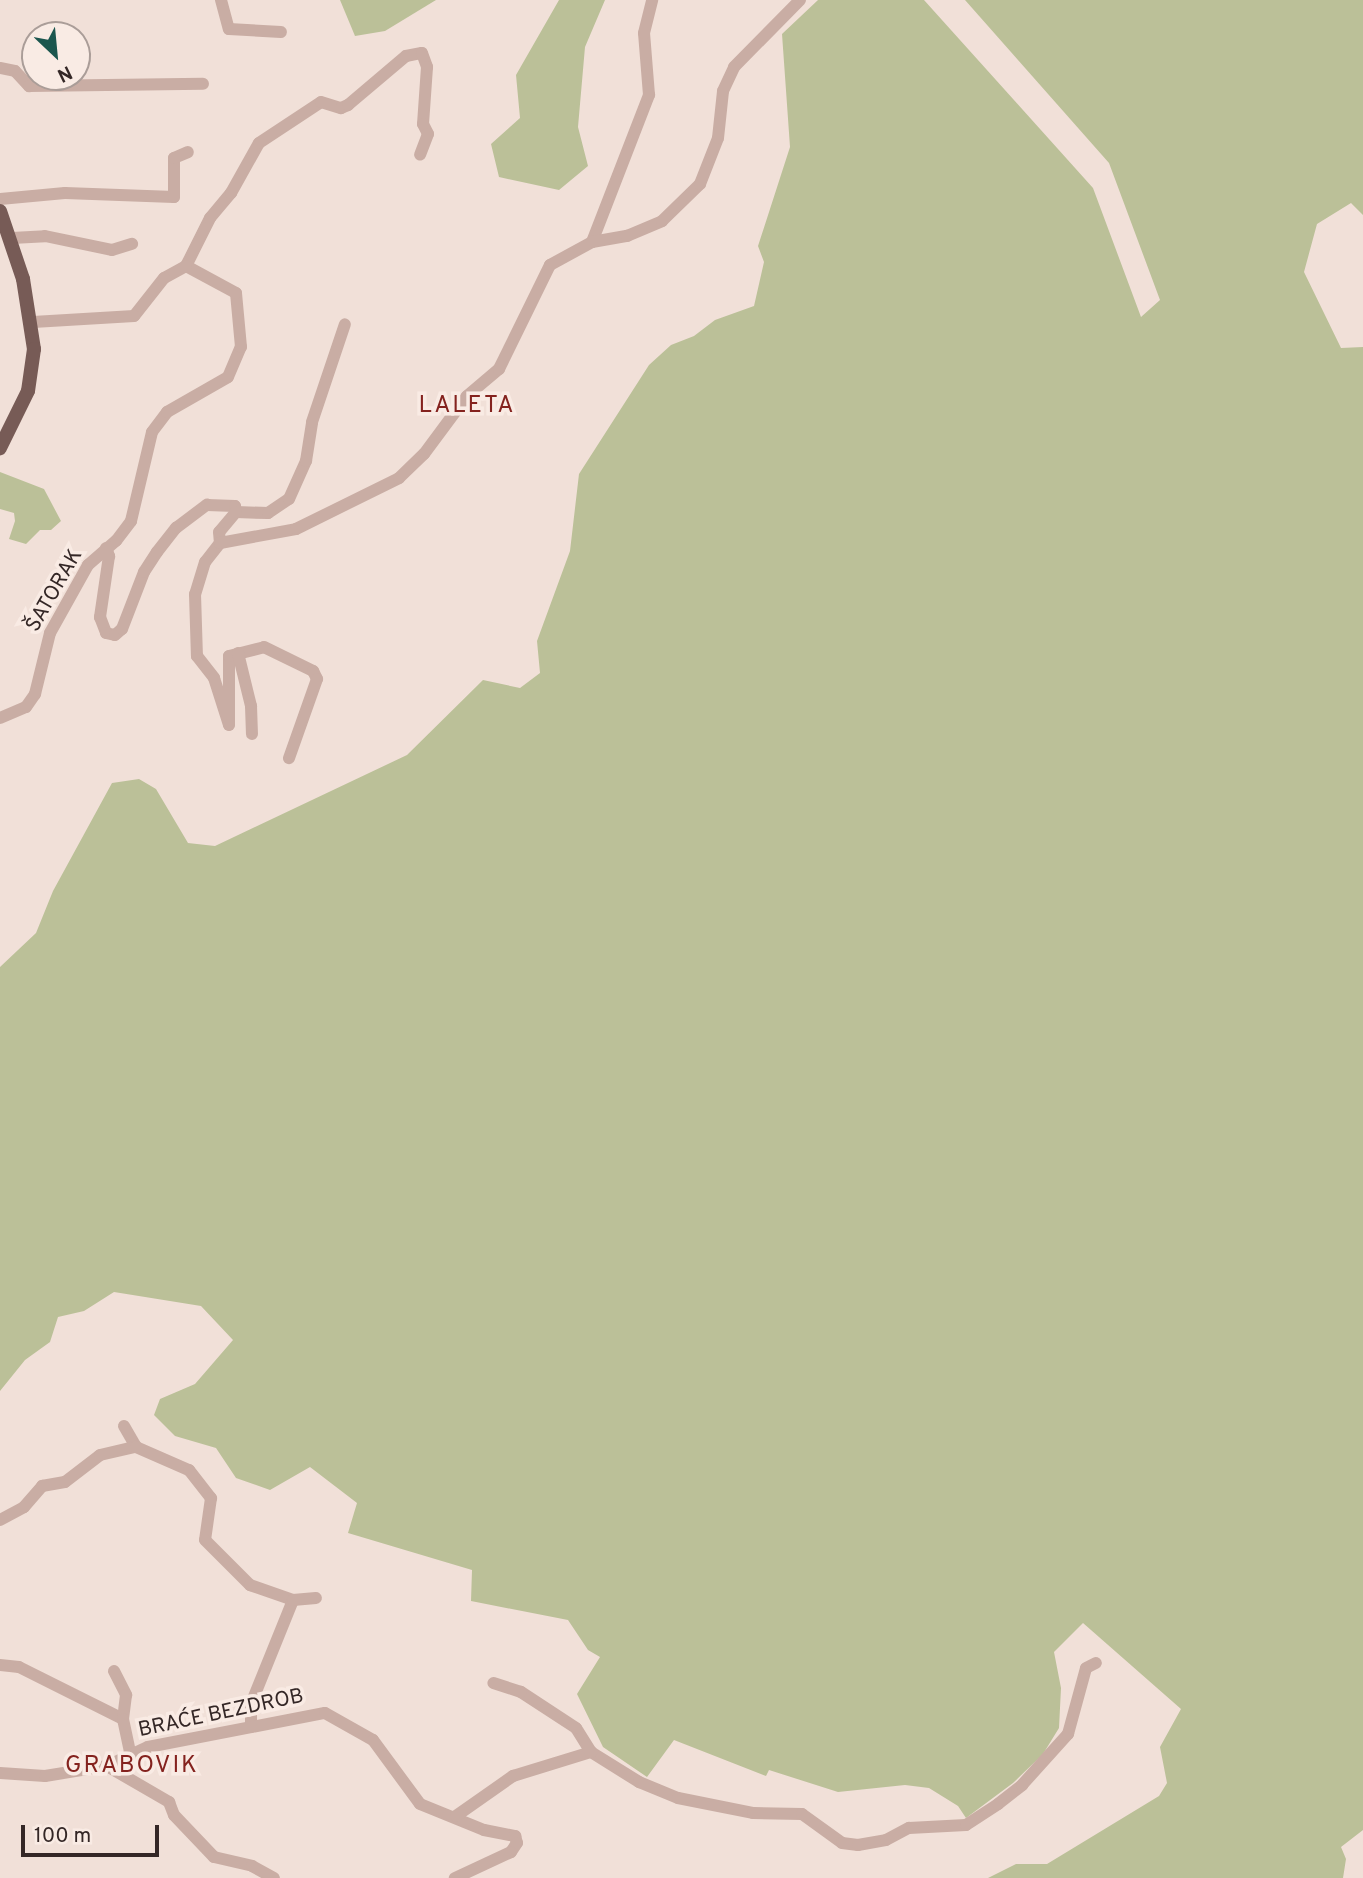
<!DOCTYPE html>
<html>
<head>
<meta charset="utf-8">
<style>
	body { margin:0 }
	#map { position:relative; width:1363px; height:1878px; overflow:hidden; background:#f1e0d8; font-family:Overpass,sans-serif }
	div>[style] { position:absolute }
	.green>* { inset:0; background:#bbc098 }
	.minor>* { height:12px; margin:-6px; padding:0 6px; transform-origin:6px; border-radius:6px; background:#c9ada4 }
	.major>* { height:14px; margin:-7px; padding:0 7px; transform-origin:7px; border-radius:7px; background:#775b56 }
	span { translate:-50% -50%; white-space:nowrap; text-align:center; line-height:1.15; -webkit-text-stroke:7px #f9ebe4; paint-order:stroke }
	.street-label { font-size:21px; color:#342726 }
	.quarter-label { font-size:24px; color:#84221e; letter-spacing:2px }
	.north { position:absolute; left:21px; top:21px; width:70px; height:70px; box-sizing:border-box; background:#f9ebe4; border:2px solid #aa9d98; border-radius:50%; rotate:154deg; font-size:19px; font-weight:700; line-height:28px; text-align:center; color:#342726 }
	.north::after { content:''; display:block; margin:auto; width:24px; height:32px; background:#1b564e; clip-path:polygon(50% 0,100% 100%,50% 72%,0 100%) }
	.scale { position:absolute; left:21px; top:1825px; width:138px; height:32px; box-sizing:border-box; border:4px solid #342726; border-top:0; padding-left:9px; font-size:21px; line-height:24px; white-space:nowrap; color:#342726; -webkit-text-stroke:5px #f9ebe4; paint-order:stroke }
</style>
</head>
<body>
<div id="map">
	<div class="green">
		<i style="clip-path:polygon(340px 0,436px 0,385px 31px,355px 36px)"></i>
		<i style="clip-path:polygon(559px 0,605px 0,585px 47px,578px 127px,588px 166px,559px 190px,499px 177px,491px 144px,520px 118px,516px 75px)"></i>
		<i style="clip-path:polygon(818px 0,924px 0,1093px 188px,1141px 317px,1160px 300px,1109px 163px,965px 0,1363px 0,1363px 215px,1351px 203px,1317px 224px,1304px 272px,1341px 348px,1363px 347px,1363px 1830px,1341px 1847px,1346px 1859px,1343px 1878px,988px 1878px,1016px 1864px,1047px 1864px,1159px 1796px,1167px 1783px,1160px 1747px,1181px 1709px,1083px 1623px,1054px 1652px,1061px 1688px,1059px 1728px,1043px 1754px,1013px 1783px,966px 1818px,958px 1806px,929px 1788px,905px 1785px,838px 1792px,769px 1770px,766px 1776px,674px 1740px,647px 1777px,603px 1747px,577px 1694px,600px 1657px,588px 1650px,568px 1620px,471px 1601px,472px 1570px,348px 1533px,357px 1503px,310px 1467px,270px 1490px,236px 1478px,216px 1448px,175px 1436px,154px 1415px,160px 1399px,195px 1384px,233px 1340px,201px 1306px,114px 1292px,84px 1311px,58px 1317px,50px 1342px,25px 1360px,0 1391px,0 967px,36px 933px,53px 891px,112px 783px,139px 779px,156px 789px,188px 843px,215px 846px,407px 755px,483px 680px,520px 688px,540px 673px,537px 641px,570px 551px,579px 474px,649px 365px,671px 345px,694px 336px,715px 320px,754px 306px,764px 262px,758px 246px,790px 147px,782px 34px)"></i>
		<i style="clip-path:polygon(0 472px,44px 489px,61px 521px,51px 530px,40px 530px,26px 544px,9px 539px,15px 521px,14px 513px,0 509px)"></i>
	</div>
	<div class="minor">
		<i style="left:221px;top:0;width:30px;rotate:75deg"></i>
		<i style="left:229px;top:29px;width:52px;rotate:3.3deg"></i>
		<i style="left:0;top:68px;width:15px;rotate:11deg"></i>
		<i style="left:15px;top:71px;width:21px;rotate:47deg"></i>
		<i style="left:29px;top:86px;width:174px;rotate:-0.7deg"></i>
		<i style="left:0;top:199px;width:65px;rotate:-5.3deg"></i>
		<i style="left:65px;top:193px;width:109px;rotate:2.1deg"></i>
		<i style="left:174px;top:197px;width:39px;rotate:-90deg"></i>
		<i style="left:174px;top:158px;width:15px;rotate:-23deg"></i>
		<i style="left:12px;top:238px;width:33px;rotate:-3deg"></i>
		<i style="left:45px;top:236px;width:68px;rotate:11.8deg"></i>
		<i style="left:112px;top:250px;width:21px;rotate:-17deg"></i>
		<i style="left:592px;top:242px;width:158px;rotate:-68.8deg"></i>
		<i style="left:649px;top:95px;width:62px;rotate:-94.6deg"></i>
		<i style="left:644px;top:33px;width:34px;rotate:-76deg"></i>
		<i style="left:186px;top:266px;width:54px;rotate:-63.4deg"></i>
		<i style="left:210px;top:218px;width:33px;rotate:-50deg"></i>
		<i style="left:231px;top:193px;width:57px;rotate:-60.8deg"></i>
		<i style="left:259px;top:143px;width:74px;rotate:-33.5deg"></i>
		<i style="left:321px;top:102px;width:21px;rotate:17deg"></i>
		<i style="left:341px;top:108px;width:8px;rotate:-23deg"></i>
		<i style="left:348px;top:105px;width:76px;rotate:-40.2deg"></i>
		<i style="left:406px;top:56px;width:16px;rotate:-11deg"></i>
		<i style="left:422px;top:53px;width:15px;rotate:70deg"></i>
		<i style="left:427px;top:67px;width:57px;rotate:94deg"></i>
		<i style="left:423px;top:124px;width:11px;rotate:63deg"></i>
		<i style="left:428px;top:134px;width:22px;rotate:111deg"></i>
		<i style="left:236px;top:512px;width:32px;rotate:2deg"></i>
		<i style="left:268px;top:513px;width:25px;rotate:-34deg"></i>
		<i style="left:289px;top:499px;width:42px;rotate:-65.9deg"></i>
		<i style="left:306px;top:461px;width:39px;rotate:-81deg"></i>
		<i style="left:312px;top:422px;width:103px;rotate:-71.4deg"></i>
		<i style="left:220px;top:543px;width:24px;rotate:128deg"></i>
		<i style="left:205px;top:562px;width:34px;rotate:107deg"></i>
		<i style="left:195px;top:594px;width:62px;rotate:88.2deg"></i>
		<i style="left:197px;top:656px;width:28px;rotate:52deg"></i>
		<i style="left:214px;top:678px;width:49px;rotate:72.3deg"></i>
		<i style="left:229px;top:725px;width:69px;rotate:-90deg"></i>
		<i style="left:229px;top:656px;width:36px;rotate:-14deg"></i>
		<i style="left:264px;top:647px;width:55px;rotate:26.1deg"></i>
		<i style="left:313px;top:671px;width:9px;rotate:63deg"></i>
		<i style="left:317px;top:679px;width:84px;rotate:109.5deg"></i>
		<i style="left:106px;top:548px;width:9px;rotate:69deg"></i>
		<i style="left:109px;top:556px;width:62px;rotate:98.4deg"></i>
		<i style="left:100px;top:617px;width:17px;rotate:69deg"></i>
		<i style="left:106px;top:633px;width:9px;rotate:13deg"></i>
		<i style="left:115px;top:635px;width:9px;rotate:-41deg"></i>
		<i style="left:122px;top:629px;width:61px;rotate:-68.9deg"></i>
		<i style="left:144px;top:572px;width:24px;rotate:-57deg"></i>
		<i style="left:157px;top:552px;width:31px;rotate:-52deg"></i>
		<i style="left:176px;top:528px;width:39px;rotate:-37deg"></i>
		<i style="left:207px;top:505px;width:28px;rotate:2deg"></i>
		<i style="left:235px;top:506px;width:6px;rotate:81deg"></i>
		<i style="left:236px;top:512px;width:26px;rotate:130deg"></i>
		<i style="left:219px;top:532px;width:11px;rotate:85deg"></i>
		<i style="left:220px;top:543px;width:77px;rotate:-10.4deg"></i>
		<i style="left:296px;top:529px;width:115px;rotate:-26.3deg"></i>
		<i style="left:399px;top:478px;width:35px;rotate:-44deg"></i>
		<i style="left:424px;top:454px;width:72px;rotate:-53.4deg"></i>
		<i style="left:467px;top:396px;width:42px;rotate:-40.2deg"></i>
		<i style="left:499px;top:369px;width:116px;rotate:-63.9deg"></i>
		<i style="left:550px;top:265px;width:48px;rotate:-28.7deg"></i>
		<i style="left:592px;top:242px;width:36px;rotate:-10deg"></i>
		<i style="left:627px;top:236px;width:38px;rotate:-23deg"></i>
		<i style="left:662px;top:221px;width:53px;rotate:-44.2deg"></i>
		<i style="left:700px;top:184px;width:49px;rotate:-68.6deg"></i>
		<i style="left:718px;top:138px;width:47px;rotate:-83.9deg"></i>
		<i style="left:723px;top:91px;width:26px;rotate:-65deg"></i>
		<i style="left:734px;top:67px;width:94px;rotate:-45.4deg"></i>
		<i style="left:238px;top:653px;width:55px;rotate:76.2deg"></i>
		<i style="left:251px;top:706px;width:28px;rotate:88deg"></i>
		<i style="left:0;top:718px;width:28px;rotate:-23deg"></i>
		<i style="left:26px;top:707px;width:16px;rotate:-55deg"></i>
		<i style="left:35px;top:694px;width:63px;rotate:-76.2deg"></i>
		<i style="left:50px;top:633px;width:78px;rotate:-60.8deg"></i>
		<i style="left:88px;top:565px;width:37px;rotate:-41deg"></i>
		<i style="left:116px;top:541px;width:25px;rotate:-53deg"></i>
		<i style="left:131px;top:521px;width:91px;rotate:-76.7deg"></i>
		<i style="left:152px;top:432px;width:25px;rotate:-53deg"></i>
		<i style="left:167px;top:412px;width:70px;rotate:-29.8deg"></i>
		<i style="left:228px;top:377px;width:33px;rotate:-67deg"></i>
		<i style="left:241px;top:347px;width:54px;rotate:-95.3deg"></i>
		<i style="left:236px;top:293px;width:57px;rotate:-151.6deg"></i>
		<i style="left:186px;top:266px;width:25px;rotate:151deg"></i>
		<i style="left:164px;top:278px;width:48px;rotate:128.3deg"></i>
		<i style="left:134px;top:316px;width:101px;rotate:176.6deg"></i>
		<i style="left:124px;top:1426px;width:24px;rotate:60deg"></i>
		<i style="left:0;top:1520px;width:27px;rotate:-28deg"></i>
		<i style="left:24px;top:1507px;width:28px;rotate:-49deg"></i>
		<i style="left:42px;top:1486px;width:23px;rotate:-10deg"></i>
		<i style="left:65px;top:1482px;width:44px;rotate:-37.6deg"></i>
		<i style="left:100px;top:1455px;width:37px;rotate:-13deg"></i>
		<i style="left:136px;top:1447px;width:58px;rotate:23.5deg"></i>
		<i style="left:189px;top:1470px;width:36px;rotate:52deg"></i>
		<i style="left:211px;top:1498px;width:42px;rotate:98.1deg"></i>
		<i style="left:205px;top:1540px;width:64px;rotate:45deg"></i>
		<i style="left:250px;top:1585px;width:46px;rotate:19.2deg"></i>
		<i style="left:0;top:1665px;width:19px;rotate:6deg"></i>
		<i style="left:19px;top:1667px;width:116px;rotate:26.6deg"></i>
		<i style="left:114px;top:1671px;width:27px;rotate:63deg"></i>
		<i style="left:126px;top:1695px;width:24px;rotate:97deg"></i>
		<i style="left:123px;top:1719px;width:35px;rotate:78deg"></i>
		<i style="left:251px;top:1727px;width:23px;rotate:-90deg"></i>
		<i style="left:251px;top:1704px;width:112px;rotate:-68deg"></i>
		<i style="left:293px;top:1600px;width:23px;rotate:-5deg"></i>
		<i style="left:591px;top:1752px;width:57px;rotate:32deg"></i>
		<i style="left:639px;top:1782px;width:42px;rotate:22.3deg"></i>
		<i style="left:678px;top:1798px;width:76px;rotate:11.3deg"></i>
		<i style="left:753px;top:1813px;width:49px;rotate:1.2deg"></i>
		<i style="left:802px;top:1814px;width:49px;rotate:35.9deg"></i>
		<i style="left:842px;top:1843px;width:16px;rotate:7deg"></i>
		<i style="left:858px;top:1845px;width:28px;rotate:-10deg"></i>
		<i style="left:886px;top:1840px;width:26px;rotate:-28deg"></i>
		<i style="left:909px;top:1828px;width:57px;rotate:-3deg"></i>
		<i style="left:966px;top:1825px;width:38px;rotate:-33deg"></i>
		<i style="left:998px;top:1804px;width:31px;rotate:-38deg"></i>
		<i style="left:1022px;top:1785px;width:69px;rotate:-48deg"></i>
		<i style="left:1068px;top:1734px;width:68px;rotate:-74.7deg"></i>
		<i style="left:1086px;top:1668px;width:11px;rotate:-27deg"></i>
		<i style="left:107px;top:1766px;width:72px;rotate:30.1deg"></i>
		<i style="left:169px;top:1802px;width:14px;rotate:69deg"></i>
		<i style="left:174px;top:1815px;width:58px;rotate:46.4deg"></i>
		<i style="left:214px;top:1857px;width:39px;rotate:13deg"></i>
		<i style="left:252px;top:1866px;width:25px;rotate:29deg"></i>
		<i style="left:0;top:1773px;width:45px;rotate:3.8deg"></i>
		<i style="left:45px;top:1776px;width:63px;rotate:-9.2deg"></i>
		<i style="left:107px;top:1766px;width:45px;rotate:-24.9deg"></i>
		<i style="left:148px;top:1747px;width:180px;rotate:-10.9deg"></i>
		<i style="left:325px;top:1713px;width:55px;rotate:29.4deg"></i>
		<i style="left:373px;top:1740px;width:79px;rotate:53.7deg"></i>
		<i style="left:420px;top:1804px;width:69px;rotate:22.1deg"></i>
		<i style="left:484px;top:1830px;width:32px;rotate:11deg"></i>
		<i style="left:515px;top:1836px;width:7px;rotate:74deg"></i>
		<i style="left:517px;top:1843px;width:11px;rotate:124deg"></i>
		<i style="left:511px;top:1852px;width:62px;rotate:155.1deg"></i>
		<i style="left:456px;top:1816px;width:70px;rotate:-35.1deg"></i>
		<i style="left:513px;top:1776px;width:82px;rotate:-17.1deg"></i>
		<i style="left:591px;top:1752px;width:28px;rotate:-122deg"></i>
		<i style="left:576px;top:1728px;width:66px;rotate:-146.8deg"></i>
		<i style="left:521px;top:1692px;width:29px;rotate:-162deg"></i>
	</div>
	<div class="major">
		<i style="left:0;top:211px;width:72px;rotate:71.3deg"></i>
		<i style="left:23px;top:279px;width:71px;rotate:81.1deg"></i>
		<i style="left:34px;top:349px;width:42px;rotate:98.1deg"></i>
		<i style="left:28px;top:391px;width:64px;rotate:116.2deg"></i>
	</div>
	<div class="street-label">
		<span style="left:55px;top:591px;rotate:-60deg">ŠATORAK</span>
		<span style="left:221px;top:1714px;rotate:-12deg">BRAĆE BEZDROB</span>
	</div>
	<div class="quarter-label">
		<span style="left:467px;top:407px">LALETA</span>
		<span style="left:132px;top:1767px">GRABOVIK</span>
	</div>
	<div class="north">N</div>
	<div class="scale">100 m</div>
</div>
</body>
</html>
